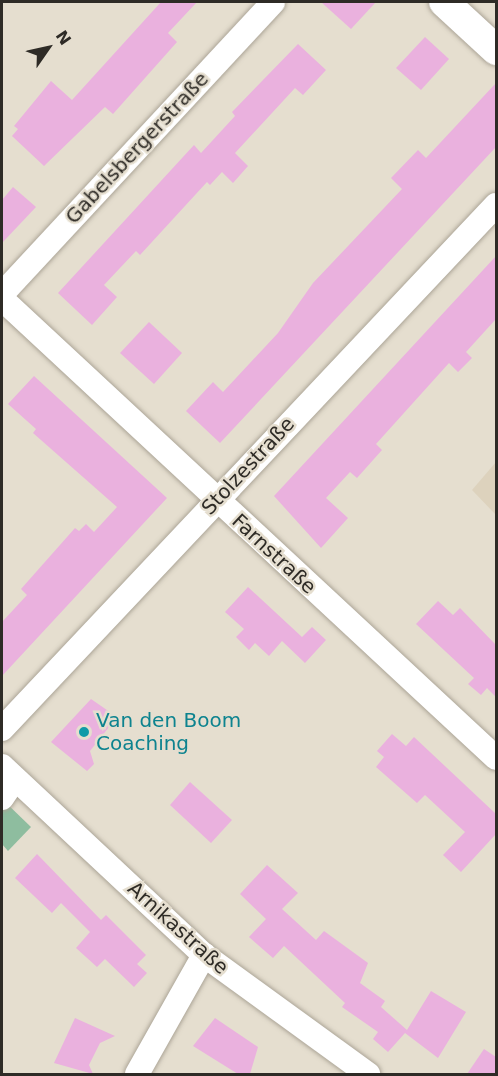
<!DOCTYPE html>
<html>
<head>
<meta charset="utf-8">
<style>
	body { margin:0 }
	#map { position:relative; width:498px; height:1076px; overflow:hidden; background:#e5decf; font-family:"DejaVu Sans",sans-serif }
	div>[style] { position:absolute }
	.built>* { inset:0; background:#ddd2bd }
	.green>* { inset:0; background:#8ebd9f }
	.building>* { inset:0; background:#eab1de }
	.roads { filter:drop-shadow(0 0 2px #aca597) drop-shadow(0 0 2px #aca597) }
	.minor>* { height:24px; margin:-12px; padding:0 12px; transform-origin:12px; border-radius:12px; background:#fff }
	.tertiary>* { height:30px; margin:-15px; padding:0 15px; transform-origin:15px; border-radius:15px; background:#fff }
	.dots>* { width:16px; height:16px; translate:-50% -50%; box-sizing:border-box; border:3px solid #e5decf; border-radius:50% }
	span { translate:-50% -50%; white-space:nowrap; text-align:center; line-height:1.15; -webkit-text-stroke:5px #e5decf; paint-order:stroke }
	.street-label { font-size:20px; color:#2e2b26 }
	.culture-label { font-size:20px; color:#0d838f }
	.left { translate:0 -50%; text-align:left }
	.frame { position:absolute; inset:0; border:3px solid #2e2b26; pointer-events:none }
	.north { position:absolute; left:18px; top:18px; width:60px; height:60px; -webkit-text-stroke:4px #e5decf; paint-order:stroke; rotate:56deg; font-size:16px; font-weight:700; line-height:24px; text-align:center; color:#2e2b26 }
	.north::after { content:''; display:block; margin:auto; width:21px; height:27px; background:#2e2b26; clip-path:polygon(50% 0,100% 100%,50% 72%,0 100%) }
</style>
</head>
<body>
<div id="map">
	<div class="built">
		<i style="clip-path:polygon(496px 462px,496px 515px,472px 490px)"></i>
	</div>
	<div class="green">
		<i style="clip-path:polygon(2px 799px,31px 827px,8px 851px,2px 844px)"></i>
	</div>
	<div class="building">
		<i style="clip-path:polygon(161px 2px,197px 2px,168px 33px,177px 42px,113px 114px,105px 107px,44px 166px,12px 136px,18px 129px,14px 126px,51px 81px,72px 100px)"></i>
		<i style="clip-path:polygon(321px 2px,376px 2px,351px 29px)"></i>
		<i style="clip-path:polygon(425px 37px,449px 59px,421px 90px,396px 68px)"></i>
		<i style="clip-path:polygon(298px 44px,326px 70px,303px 95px,295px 88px,235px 153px,248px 166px,233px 183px,222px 172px,210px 185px,207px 182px,140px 255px,136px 251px,104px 285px,117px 297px,92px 325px,58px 293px,194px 145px,201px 153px,235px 116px,232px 112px)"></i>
		<i style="clip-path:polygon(496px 83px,496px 147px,220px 443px,186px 411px,213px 382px,223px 392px,278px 333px,313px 283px,402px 189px,391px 178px,418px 150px,426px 158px)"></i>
		<i style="clip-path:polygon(13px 187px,36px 207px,2px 243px,2px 200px)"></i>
		<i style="clip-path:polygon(496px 256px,496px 319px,466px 352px,472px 358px,458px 372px,449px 363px,376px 444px,382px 450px,357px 478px,350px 472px,326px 498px,348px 518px,321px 548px,274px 496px)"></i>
		<i style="clip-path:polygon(149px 322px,182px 353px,154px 384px,120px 353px)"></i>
		<i style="clip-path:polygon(34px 376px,167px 498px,2px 676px,2px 622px,27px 595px,21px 589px,75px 528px,79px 531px,86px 524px,94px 532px,117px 507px,33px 433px,36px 429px,8px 404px)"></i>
		<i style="clip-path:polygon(248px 587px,302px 637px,312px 627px,326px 640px,305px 663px,282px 641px,269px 656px,255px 643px,249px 650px,236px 637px,244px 629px,225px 612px)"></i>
		<i style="clip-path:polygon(438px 601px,453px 615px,460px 608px,496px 645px,496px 697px,487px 688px,481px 695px,468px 684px,474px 678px,416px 624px)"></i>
		<i style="clip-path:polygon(91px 699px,117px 717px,90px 751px,94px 764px,87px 771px,51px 742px)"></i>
		<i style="clip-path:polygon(392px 734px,406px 746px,414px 737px,496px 814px,496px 834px,461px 872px,443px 855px,465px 832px,425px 795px,417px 803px,376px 767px,384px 757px,377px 751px)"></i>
		<i style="clip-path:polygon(190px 782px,232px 820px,211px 843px,170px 805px)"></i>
		<i style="clip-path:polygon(37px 854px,101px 920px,106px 915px,146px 955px,137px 964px,147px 973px,134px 987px,105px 959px,97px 967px,76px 948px,90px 932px,61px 903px,52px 913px,15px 878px)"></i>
		<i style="clip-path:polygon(267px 865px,298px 893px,282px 909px,316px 940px,324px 931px,368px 963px,360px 983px,385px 1001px,381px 1007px,407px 1030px,431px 991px,466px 1012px,438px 1058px,405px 1033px,388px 1052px,373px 1039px,378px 1032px,342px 1007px,345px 1003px,284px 946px,273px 958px,249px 937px,266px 919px,240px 894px)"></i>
		<i style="clip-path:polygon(75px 1018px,115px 1036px,100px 1043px,89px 1065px,93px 1074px,54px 1063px)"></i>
		<i style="clip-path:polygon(215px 1018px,258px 1047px,250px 1074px,238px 1074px,193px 1046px)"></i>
		<i style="clip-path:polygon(484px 1049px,496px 1057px,496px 1074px,467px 1074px)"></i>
	</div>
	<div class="roads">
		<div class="minor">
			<i style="left:2px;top:294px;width:398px;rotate:-47.1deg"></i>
			<i style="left:2px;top:299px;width:674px;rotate:42.9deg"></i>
			<i style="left:2px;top:729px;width:720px;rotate:-46.69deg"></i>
			<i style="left:2px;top:766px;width:277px;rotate:43.1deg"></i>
			<i style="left:204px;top:955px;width:203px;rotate:36deg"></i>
			<i style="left:2px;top:798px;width:23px;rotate:-56deg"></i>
			<i style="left:137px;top:1074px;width:137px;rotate:-60.6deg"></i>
		</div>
		<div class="tertiary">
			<i style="left:444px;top:2px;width:71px;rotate:42.7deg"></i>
		</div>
	</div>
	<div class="dots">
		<i style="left:84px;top:732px;background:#0f9aa8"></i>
	</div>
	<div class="street-label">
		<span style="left:137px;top:148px;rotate:-47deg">Gabelsbergerstraße</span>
		<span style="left:248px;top:466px;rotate:-47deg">Stolzestraße</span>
		<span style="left:274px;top:554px;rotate:43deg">Farnstraße</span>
		<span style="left:178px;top:928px;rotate:42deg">Arnikastraße</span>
	</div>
	<div class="culture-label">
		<span class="left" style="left:96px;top:732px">Van den Boom<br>Coaching</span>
	</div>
	<div class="frame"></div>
	<div class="north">N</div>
</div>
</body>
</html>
